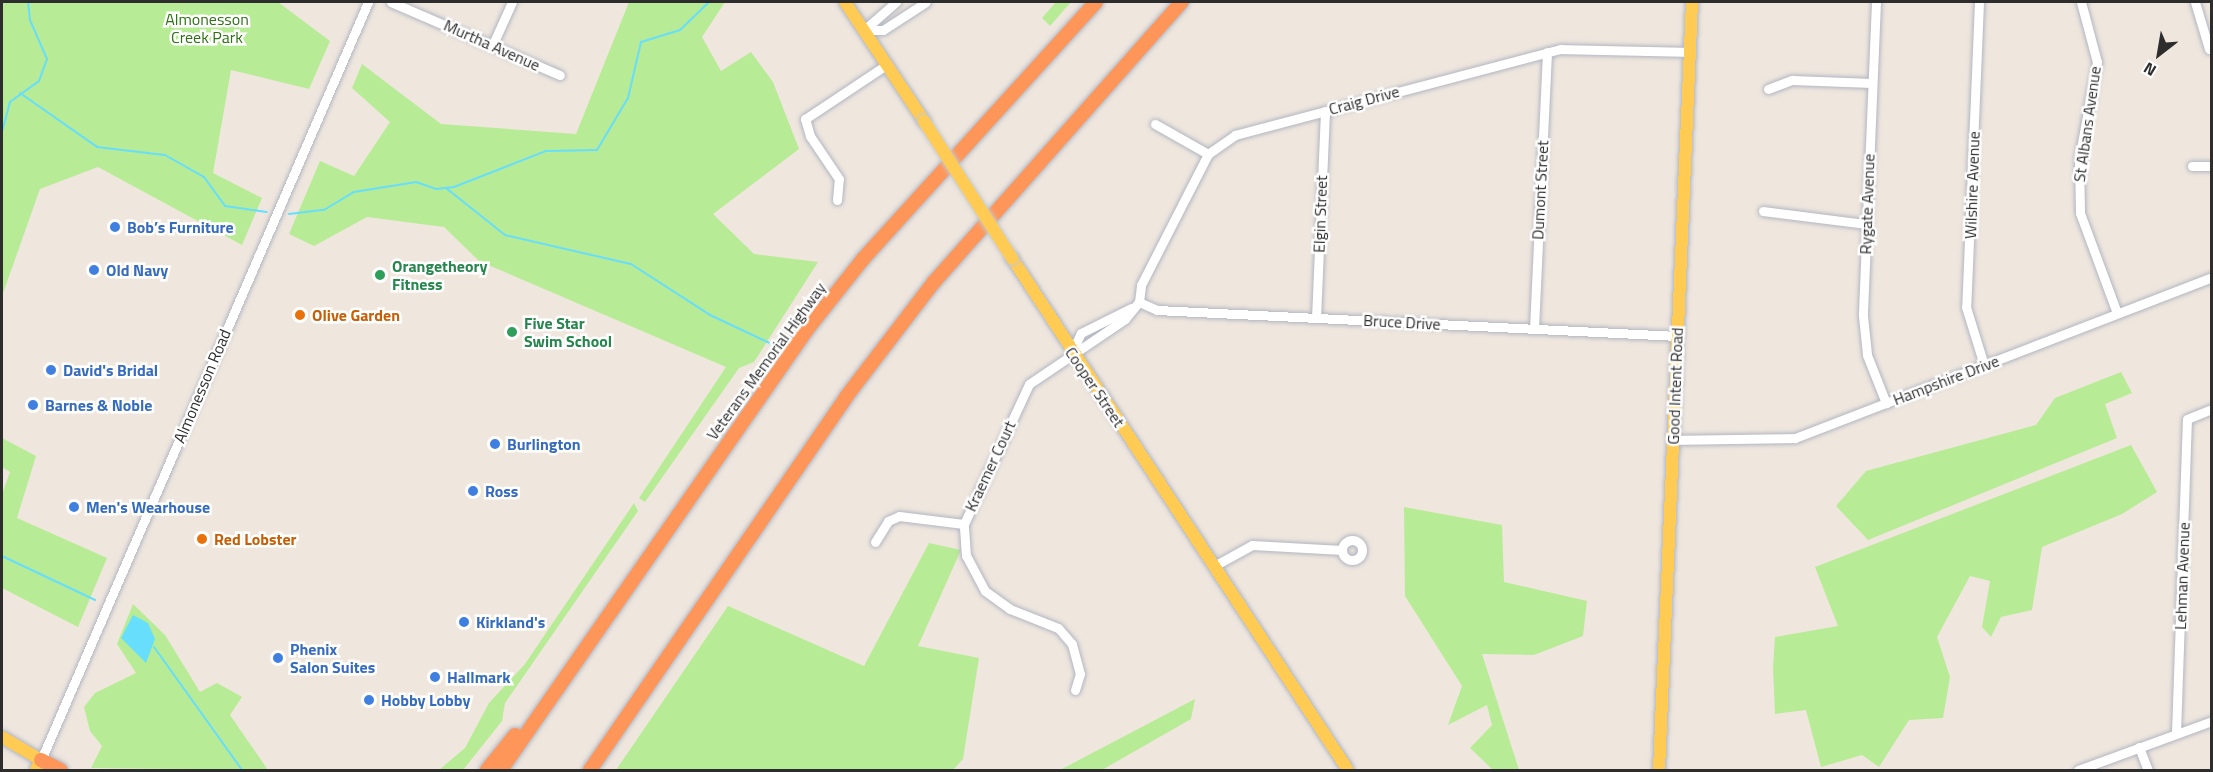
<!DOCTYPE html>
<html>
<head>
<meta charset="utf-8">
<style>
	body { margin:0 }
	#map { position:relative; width:2213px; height:772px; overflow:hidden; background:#efe7de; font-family:"Titillium Web",sans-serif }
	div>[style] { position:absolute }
	.green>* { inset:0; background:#b8eb95 }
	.water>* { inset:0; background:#67defb }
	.stream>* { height:2px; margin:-1px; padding:0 1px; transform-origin:1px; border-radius:1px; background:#67defb }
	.roads { filter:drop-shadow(0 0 2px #b2b6c2) drop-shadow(0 0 2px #b2b6c2) }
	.minor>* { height:9px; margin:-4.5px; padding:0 4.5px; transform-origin:4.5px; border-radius:4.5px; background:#fff }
	.minor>.ring { margin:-4.5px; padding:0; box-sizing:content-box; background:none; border:9px solid #fff; border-radius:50% }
	.major>* { height:12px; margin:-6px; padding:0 6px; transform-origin:6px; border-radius:6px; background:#ffcb53 }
	.highway>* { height:14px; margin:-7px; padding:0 7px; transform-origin:7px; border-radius:7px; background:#ff9659 }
	.bridges { filter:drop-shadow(0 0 2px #c8c8c8) drop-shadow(0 0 2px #c8c8c8) }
	.major-bridge>* { height:12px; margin:-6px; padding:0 6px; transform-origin:6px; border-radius:6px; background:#ffcb53 }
	.dots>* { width:16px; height:16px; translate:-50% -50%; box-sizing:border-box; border:3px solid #fff; border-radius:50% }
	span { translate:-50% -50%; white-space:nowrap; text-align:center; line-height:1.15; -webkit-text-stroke:5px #fff; paint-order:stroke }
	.park-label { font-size:16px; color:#2e7313 }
	.street-label { font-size:16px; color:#2d2d2d }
	.shop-label { font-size:16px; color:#366cbe; font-weight:700 }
	.left { translate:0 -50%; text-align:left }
	.leisure-label { font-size:16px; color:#27864d; font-weight:700 }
	.food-label { font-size:16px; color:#c56008; font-weight:700 }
	.frame { position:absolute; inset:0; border:3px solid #2d2d2d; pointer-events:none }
	.north { position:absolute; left:2129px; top:24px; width:60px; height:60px; -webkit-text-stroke:4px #fff; paint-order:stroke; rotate:211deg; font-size:16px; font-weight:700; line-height:24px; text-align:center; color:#2d2d2d }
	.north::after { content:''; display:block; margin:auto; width:21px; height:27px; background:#2d2d2d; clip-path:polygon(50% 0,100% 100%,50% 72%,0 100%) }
</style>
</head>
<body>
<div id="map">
	<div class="green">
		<i style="clip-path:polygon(2px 2px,278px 2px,330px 41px,309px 89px,231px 70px,213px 173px,262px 198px,242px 245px,98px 167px,40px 189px,2px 296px)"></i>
		<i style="clip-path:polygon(629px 2px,725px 2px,702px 37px,721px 71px,751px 52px,773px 82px,799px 149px,713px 214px,754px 254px,818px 262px,754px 362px,739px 368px,645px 502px,639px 498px,726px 367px,479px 261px,444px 227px,367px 217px,314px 246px,289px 234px,320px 161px,354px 176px,390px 122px,352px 88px,362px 64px,441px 124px,576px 134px)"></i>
		<i style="clip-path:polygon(1056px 2px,1071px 2px,1050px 26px,1042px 18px)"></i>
		<i style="clip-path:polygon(2121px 372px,2132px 393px,2105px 404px,2117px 438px,1868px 540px,1836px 506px,1866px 471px,2036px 425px,2055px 398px)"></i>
		<i style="clip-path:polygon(2px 438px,36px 456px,17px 518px,107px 558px,78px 627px,2px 588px,2px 494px,10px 472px,2px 467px)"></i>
		<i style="clip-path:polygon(2131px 445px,2157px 492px,2122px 514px,2042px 547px,2032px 610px,2001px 617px,1991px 637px,1982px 627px,1990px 581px,1970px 576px,1937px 637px,1950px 677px,1943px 718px,1909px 720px,1879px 767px,1862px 755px,1821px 767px,1806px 710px,1775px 714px,1773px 667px,1775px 637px,1838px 626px,1815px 567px)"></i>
		<i style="clip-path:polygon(634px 503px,638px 511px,505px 703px,502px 721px,463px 770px,439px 770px,465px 748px,489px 703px,525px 664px)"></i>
		<i style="clip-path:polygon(1404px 507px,1502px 525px,1504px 582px,1587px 601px,1583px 636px,1534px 655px,1482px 654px,1519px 770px,1493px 770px,1470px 748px,1492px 725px,1487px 705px,1448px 725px,1462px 686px,1405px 596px)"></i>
		<i style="clip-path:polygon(929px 543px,961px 550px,918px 646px,979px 658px,963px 759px,953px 770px,616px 770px,728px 606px,864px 666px)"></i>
		<i style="clip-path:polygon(133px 604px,165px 635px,200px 692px,217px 683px,242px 697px,230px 715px,268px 770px,91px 768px,102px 746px,90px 731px,84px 707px,95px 693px,136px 673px,117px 644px)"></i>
		<i style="clip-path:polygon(1195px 699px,1191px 719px,1102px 770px,1060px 770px)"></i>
	</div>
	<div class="water">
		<i style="clip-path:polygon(133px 615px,148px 623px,155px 639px,146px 663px,121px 638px)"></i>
	</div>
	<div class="stream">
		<i style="left:20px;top:93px;width:94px;rotate:35deg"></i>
		<i style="left:97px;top:147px;width:68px;rotate:6.7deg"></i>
		<i style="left:165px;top:155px;width:45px;rotate:29.4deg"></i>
		<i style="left:204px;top:177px;width:36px;rotate:54deg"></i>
		<i style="left:225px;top:206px;width:42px;rotate:8.1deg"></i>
		<i style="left:2px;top:132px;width:31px;rotate:-75deg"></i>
		<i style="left:10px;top:102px;width:36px;rotate:-36deg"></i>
		<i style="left:39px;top:81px;width:23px;rotate:-70deg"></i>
		<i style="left:47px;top:59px;width:43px;rotate:-113.6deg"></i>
		<i style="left:30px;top:20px;width:18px;rotate:-96deg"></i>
		<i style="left:446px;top:188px;width:75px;rotate:38.5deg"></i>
		<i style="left:505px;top:235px;width:129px;rotate:13deg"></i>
		<i style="left:631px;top:264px;width:94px;rotate:32.8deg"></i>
		<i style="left:710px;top:315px;width:73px;rotate:25.2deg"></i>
		<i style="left:289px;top:214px;width:35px;rotate:-7deg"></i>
		<i style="left:324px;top:210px;width:35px;rotate:-31deg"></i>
		<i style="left:354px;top:192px;width:63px;rotate:-9.2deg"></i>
		<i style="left:416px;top:182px;width:21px;rotate:19deg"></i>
		<i style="left:436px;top:189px;width:18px;rotate:-6deg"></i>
		<i style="left:454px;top:187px;width:99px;rotate:-21.4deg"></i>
		<i style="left:546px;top:151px;width:51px;rotate:-1.1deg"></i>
		<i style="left:597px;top:150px;width:61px;rotate:-59.2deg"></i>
		<i style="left:628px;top:98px;width:57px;rotate:-76.9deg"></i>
		<i style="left:641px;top:42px;width:41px;rotate:-17.1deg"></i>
		<i style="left:680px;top:30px;width:40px;rotate:-44deg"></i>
		<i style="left:2px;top:556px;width:103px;rotate:25.3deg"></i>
		<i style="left:154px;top:647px;width:151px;rotate:54.4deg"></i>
	</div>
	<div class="roads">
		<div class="minor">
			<i style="left:391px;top:2px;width:184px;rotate:23.4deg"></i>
			<i style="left:1876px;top:2px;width:314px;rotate:92.4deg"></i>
			<i style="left:1863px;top:316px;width:39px;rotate:84deg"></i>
			<i style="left:1867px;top:355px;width:52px;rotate:68.4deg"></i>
			<i style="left:1979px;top:2px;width:305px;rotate:92.4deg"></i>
			<i style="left:1966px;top:307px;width:61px;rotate:72.8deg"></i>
			<i style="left:2081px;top:2px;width:62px;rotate:75.1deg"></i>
			<i style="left:2097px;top:62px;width:99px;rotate:100.5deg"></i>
			<i style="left:2079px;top:159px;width:54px;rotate:88.9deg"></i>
			<i style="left:2080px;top:213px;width:107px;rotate:69.7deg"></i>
			<i style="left:2195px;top:2px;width:49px;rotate:73.4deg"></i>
			<i style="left:864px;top:30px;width:19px"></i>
			<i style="left:883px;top:30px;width:51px;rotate:-33.1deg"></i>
			<i style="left:864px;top:30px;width:43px;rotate:-41.2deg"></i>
			<i style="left:493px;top:44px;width:46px;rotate:-65.7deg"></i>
			<i style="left:1768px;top:89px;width:26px;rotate:-21deg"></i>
			<i style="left:1792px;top:80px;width:80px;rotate:2.1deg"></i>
			<i style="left:1155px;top:124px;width:61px;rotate:29.5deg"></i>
			<i style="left:2192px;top:166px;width:20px"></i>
			<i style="left:837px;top:200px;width:21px;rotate:-85deg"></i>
			<i style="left:839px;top:179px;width:52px;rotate:-124deg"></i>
			<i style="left:810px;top:136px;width:18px;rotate:-106deg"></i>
			<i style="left:805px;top:119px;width:97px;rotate:-33.7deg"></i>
			<i style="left:1763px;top:211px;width:104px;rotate:7.2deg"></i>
			<i style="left:1139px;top:302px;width:17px;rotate:-83deg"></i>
			<i style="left:1141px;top:285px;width:147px;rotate:-62.9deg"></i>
			<i style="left:1208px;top:154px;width:33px;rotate:-35deg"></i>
			<i style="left:1235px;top:135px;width:337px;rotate:-14.8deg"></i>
			<i style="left:1561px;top:49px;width:128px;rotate:1.3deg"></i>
			<i style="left:1316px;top:318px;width:207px;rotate:-87.5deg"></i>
			<i style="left:1534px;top:328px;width:276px;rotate:-87.3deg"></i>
			<i style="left:1072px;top:352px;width:21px;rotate:-65deg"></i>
			<i style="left:1081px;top:333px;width:56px;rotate:-26.6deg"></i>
			<i style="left:1673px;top:440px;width:122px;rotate:-0.9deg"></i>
			<i style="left:1795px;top:438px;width:447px;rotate:-21.1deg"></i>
			<i class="ring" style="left:1342px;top:540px;width:11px;height:11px"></i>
			<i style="left:875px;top:542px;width:25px;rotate:-58deg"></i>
			<i style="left:888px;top:521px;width:12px;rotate:-24deg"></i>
			<i style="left:899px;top:516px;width:65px;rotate:7deg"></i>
			<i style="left:1214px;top:566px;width:43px;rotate:-28.9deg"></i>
			<i style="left:1252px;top:545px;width:90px;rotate:3.2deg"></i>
			<i style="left:1075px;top:690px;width:17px;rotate:-73deg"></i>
			<i style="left:1080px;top:674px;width:31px;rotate:-105deg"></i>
			<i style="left:1072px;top:644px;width:21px;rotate:-131deg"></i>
			<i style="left:1058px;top:628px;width:52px;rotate:-158.4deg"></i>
			<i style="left:1010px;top:609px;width:31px;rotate:-144deg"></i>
			<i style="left:985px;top:591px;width:40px;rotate:-118deg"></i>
			<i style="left:966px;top:556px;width:32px;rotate:-94deg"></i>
			<i style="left:964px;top:524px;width:154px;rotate:-65.1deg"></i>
			<i style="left:1029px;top:384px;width:116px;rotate:-34.1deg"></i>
			<i style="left:1125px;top:319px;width:22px;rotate:-51deg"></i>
			<i style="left:1139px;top:302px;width:20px;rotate:24deg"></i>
			<i style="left:1157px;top:310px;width:521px;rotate:2.86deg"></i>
			<i style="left:2176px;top:733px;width:314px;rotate:-88deg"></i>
			<i style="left:2187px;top:419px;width:27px;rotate:-22deg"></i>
			<i style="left:2139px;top:747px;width:25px;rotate:69deg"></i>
			<i style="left:41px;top:760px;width:826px;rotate:-66.66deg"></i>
			<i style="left:2078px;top:770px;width:143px;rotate:-20.1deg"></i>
		</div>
		<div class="major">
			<i style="left:845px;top:2px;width:143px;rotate:56.4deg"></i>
			<i style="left:1012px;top:258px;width:612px;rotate:56.73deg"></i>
			<i style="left:2px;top:737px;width:45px;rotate:30.5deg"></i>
			<i style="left:41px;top:760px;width:11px;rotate:117deg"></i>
			<i style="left:1659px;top:770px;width:769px;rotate:-87.54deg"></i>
		</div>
		<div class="highway">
			<i style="left:41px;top:760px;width:22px;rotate:27deg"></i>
			<i style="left:487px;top:770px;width:45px;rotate:-51.3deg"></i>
			<i style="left:501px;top:770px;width:535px;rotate:-55.21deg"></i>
			<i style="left:806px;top:331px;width:92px;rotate:-51.6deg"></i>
			<i style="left:863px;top:259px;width:347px;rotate:-47.8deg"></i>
			<i style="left:590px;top:770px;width:452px;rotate:-55.5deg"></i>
			<i style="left:846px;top:397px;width:145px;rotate:-52.6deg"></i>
			<i style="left:934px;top:282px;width:374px;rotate:-48.5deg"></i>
		</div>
	</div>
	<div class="bridges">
		<div class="major-bridge">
			<i style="left:924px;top:121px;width:163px;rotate:57.3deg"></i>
		</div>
	</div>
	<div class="dots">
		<i style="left:115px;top:227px;background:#3f7fe0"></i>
		<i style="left:94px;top:270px;background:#3f7fe0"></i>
		<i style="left:380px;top:275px;background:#2e9e5b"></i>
		<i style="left:300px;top:315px;background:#e8710a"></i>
		<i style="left:512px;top:332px;background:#2e9e5b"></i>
		<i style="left:51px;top:370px;background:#3f7fe0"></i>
		<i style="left:33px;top:405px;background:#3f7fe0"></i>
		<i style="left:495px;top:444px;background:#3f7fe0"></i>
		<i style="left:473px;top:491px;background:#3f7fe0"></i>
		<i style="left:74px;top:507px;background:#3f7fe0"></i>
		<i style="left:202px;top:539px;background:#e8710a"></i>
		<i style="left:464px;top:622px;background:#3f7fe0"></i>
		<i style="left:278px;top:658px;background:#3f7fe0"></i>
		<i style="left:435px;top:677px;background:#3f7fe0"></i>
		<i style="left:369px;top:700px;background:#3f7fe0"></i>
	</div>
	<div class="park-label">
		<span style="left:207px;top:28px">Almonesson<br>Creek Park</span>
	</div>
	<div class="street-label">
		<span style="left:492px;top:45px;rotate:24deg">Murtha Avenue</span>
		<span style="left:1364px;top:100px;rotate:-15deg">Craig Drive</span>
		<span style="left:2087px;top:124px;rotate:-82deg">St Albans Avenue</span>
		<span style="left:1972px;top:185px;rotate:-88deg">Wilshire Avenue</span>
		<span style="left:1540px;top:190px;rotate:-87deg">Dumont Street</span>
		<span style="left:1867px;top:204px;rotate:-88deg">Rygate Avenue</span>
		<span style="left:1320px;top:214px;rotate:-88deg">Elgin Street</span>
		<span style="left:1402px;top:322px;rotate:3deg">Bruce Drive</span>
		<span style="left:766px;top:361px;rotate:-54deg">Veterans Memorial Highway</span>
		<span style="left:1946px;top:380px;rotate:-21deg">Hampshire Drive</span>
		<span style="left:202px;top:386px;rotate:-67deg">Almonesson Road</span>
		<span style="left:1675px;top:386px;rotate:-88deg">Good Intent Road</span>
		<span style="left:1095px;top:387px;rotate:56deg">Cooper Street</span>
		<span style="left:990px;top:466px;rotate:-65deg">Kraemer Court</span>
		<span style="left:2182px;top:576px;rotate:-88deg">Lehman Avenue</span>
	</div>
	<div class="shop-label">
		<span class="left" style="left:127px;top:227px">Bob’s Furniture</span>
		<span class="left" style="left:106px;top:270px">Old Navy</span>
		<span class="left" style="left:63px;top:370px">David's Bridal</span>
		<span class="left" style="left:45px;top:405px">Barnes &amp; Noble</span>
		<span class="left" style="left:507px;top:444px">Burlington</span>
		<span class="left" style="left:485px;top:491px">Ross</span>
		<span class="left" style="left:86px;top:507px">Men's Wearhouse</span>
		<span class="left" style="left:476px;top:622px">Kirkland's</span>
		<span class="left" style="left:290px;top:658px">Phenix<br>Salon Suites</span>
		<span class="left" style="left:447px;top:677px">Hallmark</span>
		<span class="left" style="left:381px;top:700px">Hobby Lobby</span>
	</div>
	<div class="leisure-label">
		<span class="left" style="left:392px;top:275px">Orangetheory<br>Fitness</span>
		<span class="left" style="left:524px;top:332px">Five Star<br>Swim School</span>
	</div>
	<div class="food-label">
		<span class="left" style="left:312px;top:315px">Olive Garden</span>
		<span class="left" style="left:214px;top:539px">Red Lobster</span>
	</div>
	<div class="frame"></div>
	<div class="north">N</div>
</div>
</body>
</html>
